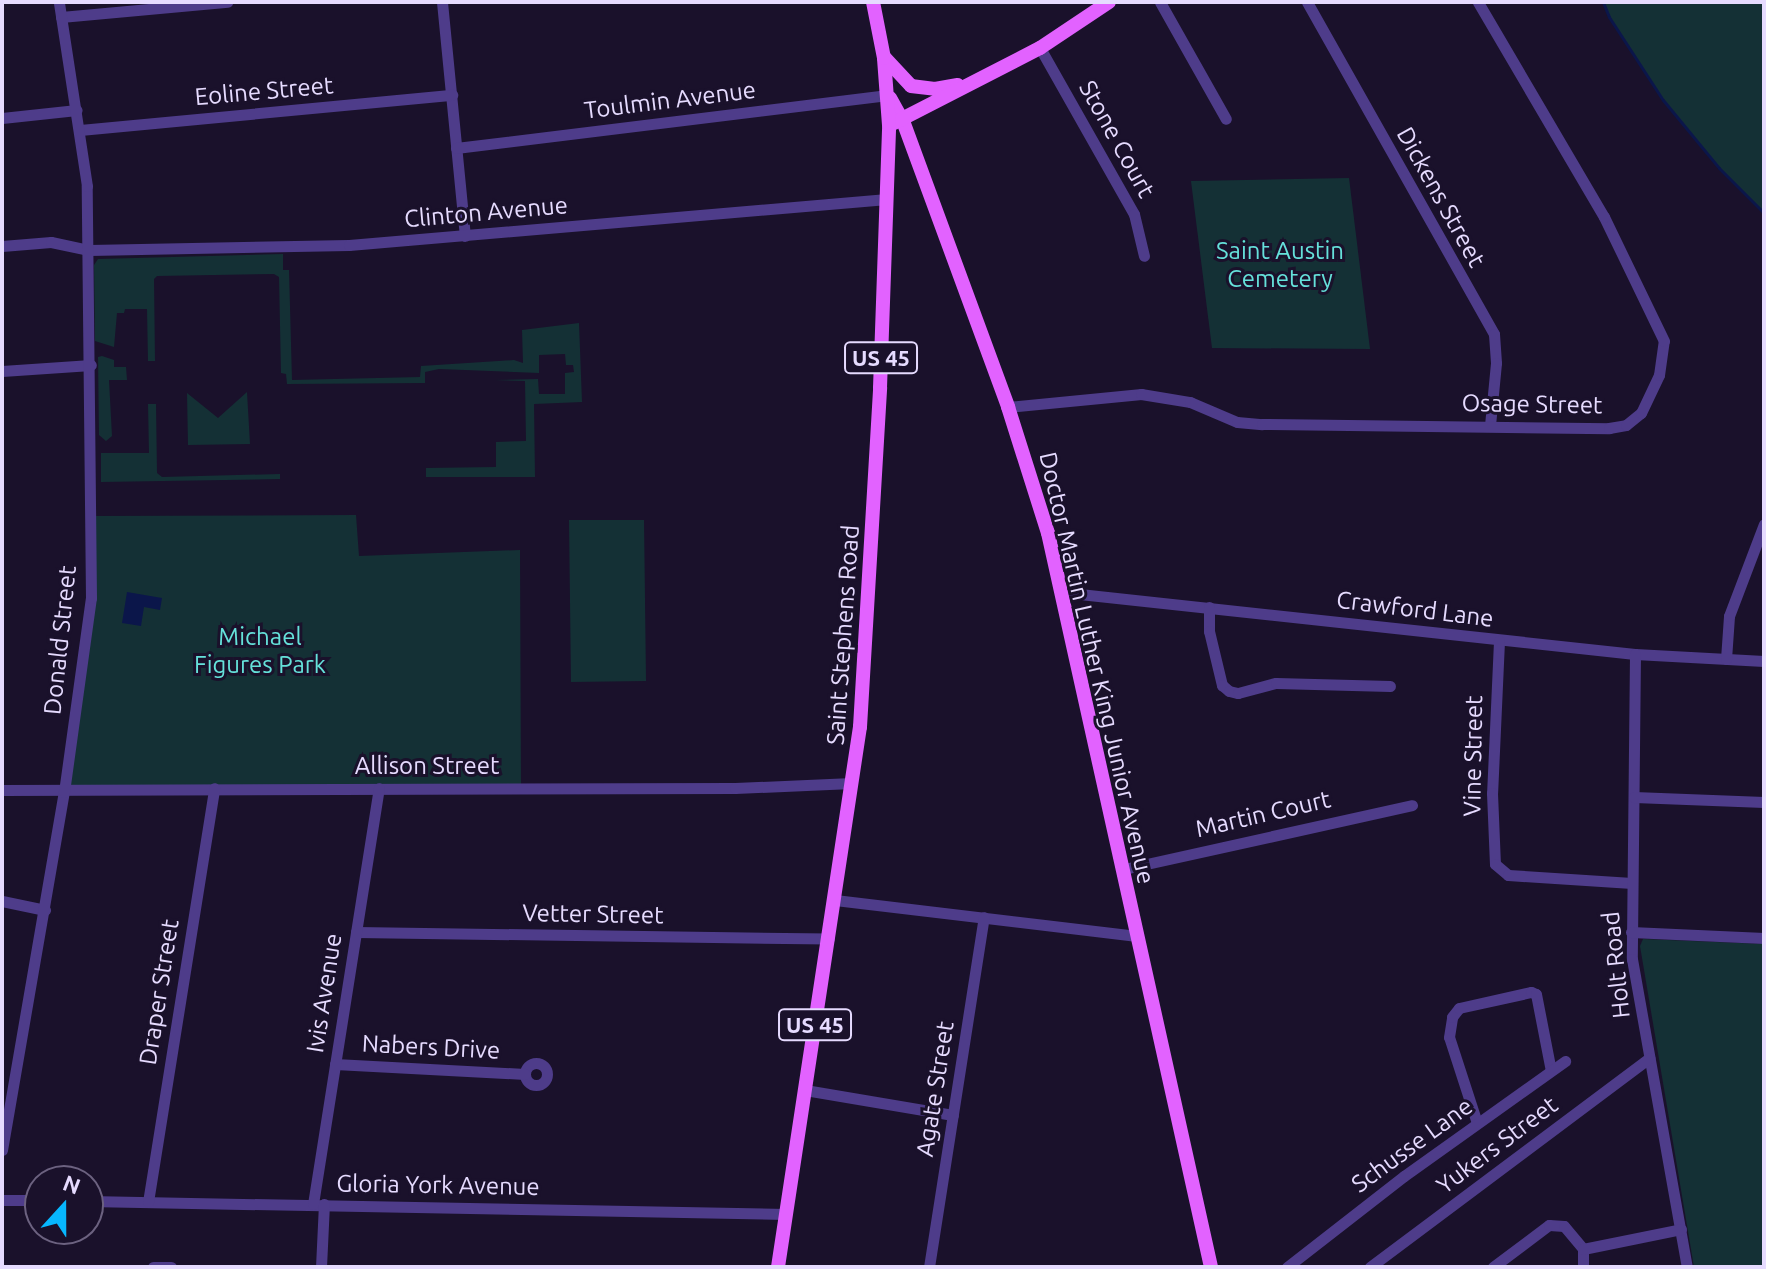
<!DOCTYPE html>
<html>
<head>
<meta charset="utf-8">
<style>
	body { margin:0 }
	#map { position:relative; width:1766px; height:1269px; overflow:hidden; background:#1a112b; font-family:Ubuntu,sans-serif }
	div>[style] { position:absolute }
	.green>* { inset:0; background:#143035 }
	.water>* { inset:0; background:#0b164a }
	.stream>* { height:3px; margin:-1.5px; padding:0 1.5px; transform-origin:1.5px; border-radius:1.5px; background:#0b164a }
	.minor>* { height:11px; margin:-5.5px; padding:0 5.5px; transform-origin:5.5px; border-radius:5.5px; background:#4e3c8a }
	.minor>.ring { margin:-5.5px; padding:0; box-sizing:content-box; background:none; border:11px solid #4e3c8a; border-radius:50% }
	.major>* { height:14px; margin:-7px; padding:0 7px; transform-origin:7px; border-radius:7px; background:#e262ff }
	span { translate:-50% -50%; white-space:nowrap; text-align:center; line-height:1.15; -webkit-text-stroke:6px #1a112b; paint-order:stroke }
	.shield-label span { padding:2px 6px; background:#1a112b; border:2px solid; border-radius:6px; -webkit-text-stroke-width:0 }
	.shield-label { font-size:22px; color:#e6dbff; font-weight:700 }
	.street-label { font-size:24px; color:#e6dbff }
	.park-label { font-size:24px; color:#65e1da }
	.frame { position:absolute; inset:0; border:4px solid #e6dbff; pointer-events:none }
	.north { position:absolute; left:24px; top:1165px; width:80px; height:80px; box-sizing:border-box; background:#1a112b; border:2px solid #6c6280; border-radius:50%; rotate:21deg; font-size:22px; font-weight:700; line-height:32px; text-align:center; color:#e6dbff }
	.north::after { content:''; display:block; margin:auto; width:28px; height:36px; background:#07b7ff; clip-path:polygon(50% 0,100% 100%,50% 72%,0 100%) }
</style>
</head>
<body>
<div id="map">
	<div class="green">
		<i style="clip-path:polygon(1603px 2px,1764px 2px,1764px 213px,1719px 168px,1663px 100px,1609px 17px)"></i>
		<i style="clip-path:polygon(1349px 178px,1370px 349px,1212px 348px,1191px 181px)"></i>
		<i style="clip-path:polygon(283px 254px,283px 270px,289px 270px,292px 380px,420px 377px,421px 366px,514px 360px,523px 363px,522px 330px,579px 323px,582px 402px,534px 404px,535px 477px,426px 477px,426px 468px,496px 467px,496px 442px,526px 441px,525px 381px,495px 380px,538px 379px,539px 394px,565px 394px,565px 373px,574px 372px,573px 365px,566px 365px,565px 354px,539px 355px,539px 373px,439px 369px,425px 372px,425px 383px,287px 384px,286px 374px,281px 373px,279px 277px,274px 274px,157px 276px,154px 279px,155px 361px,148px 361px,147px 309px,125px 309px,124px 313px,117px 313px,114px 347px,95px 341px,94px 265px,98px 259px)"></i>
		<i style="clip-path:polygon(102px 356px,114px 360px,114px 367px,126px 367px,127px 380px,109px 380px,112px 436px,106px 441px,99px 435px,98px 357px)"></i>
		<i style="clip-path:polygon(247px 392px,250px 444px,188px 445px,187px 393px,218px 418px)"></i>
		<i style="clip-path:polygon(148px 404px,156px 404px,157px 473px,162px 477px,280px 474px,280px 479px,101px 482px,101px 453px,149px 453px)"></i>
		<i style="clip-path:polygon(356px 515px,359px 556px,520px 550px,521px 785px,68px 788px,95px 516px)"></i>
		<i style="clip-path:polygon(569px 520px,644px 520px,646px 681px,571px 682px)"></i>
		<i style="clip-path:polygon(1643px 939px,1764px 944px,1764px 1267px,1694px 1267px,1640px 946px)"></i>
	</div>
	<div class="water">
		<i style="clip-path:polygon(127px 592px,162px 598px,160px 610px,144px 607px,141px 626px,122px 623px)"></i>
	</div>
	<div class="stream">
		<i style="left:1603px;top:2px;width:16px;rotate:68deg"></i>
		<i style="left:1609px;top:17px;width:99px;rotate:57deg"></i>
		<i style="left:1663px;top:100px;width:88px;rotate:50.5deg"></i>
		<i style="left:1719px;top:168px;width:64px;rotate:45deg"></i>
	</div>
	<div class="minor">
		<i style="left:442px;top:2px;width:235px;rotate:84.4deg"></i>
		<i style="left:1160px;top:2px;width:134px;rotate:60.6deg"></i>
		<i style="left:1307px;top:2px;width:381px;rotate:60.6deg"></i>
		<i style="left:1494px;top:334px;width:29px;rotate:86deg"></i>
		<i style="left:1496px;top:363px;width:62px;rotate:95.5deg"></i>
		<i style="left:61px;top:17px;width:167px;rotate:-5.2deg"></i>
		<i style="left:1040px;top:48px;width:191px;rotate:60.5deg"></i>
		<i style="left:1134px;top:214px;width:43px;rotate:76.6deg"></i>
		<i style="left:2px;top:118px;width:75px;rotate:-6.1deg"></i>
		<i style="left:80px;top:130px;width:374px;rotate:-5.4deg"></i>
		<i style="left:456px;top:148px;width:435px;rotate:-7deg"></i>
		<i style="left:2px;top:246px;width:49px;rotate:-4.7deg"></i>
		<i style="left:51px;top:242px;width:39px;rotate:12deg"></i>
		<i style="left:89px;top:250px;width:260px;rotate:-1.1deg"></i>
		<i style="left:349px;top:245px;width:540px;rotate:-4.89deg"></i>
		<i style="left:2px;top:371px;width:89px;rotate:-3.9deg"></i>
		<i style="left:1008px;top:407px;width:134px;rotate:-5.6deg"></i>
		<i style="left:1141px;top:394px;width:50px;rotate:9.3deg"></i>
		<i style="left:1190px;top:402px;width:51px;rotate:23.1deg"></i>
		<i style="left:1237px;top:422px;width:25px;rotate:5deg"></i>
		<i style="left:1262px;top:424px;width:347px;rotate:0.7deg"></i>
		<i style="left:1609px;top:428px;width:17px;rotate:-10deg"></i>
		<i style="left:1626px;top:425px;width:19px;rotate:-39deg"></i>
		<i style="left:1641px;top:413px;width:42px;rotate:-64.7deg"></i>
		<i style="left:1659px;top:375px;width:34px;rotate:-82deg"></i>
		<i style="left:1664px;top:341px;width:138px;rotate:-115.8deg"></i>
		<i style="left:1604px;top:217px;width:249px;rotate:-120.4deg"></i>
		<i style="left:1061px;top:592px;width:577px;rotate:6.16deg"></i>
		<i style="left:1635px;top:654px;width:129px;rotate:3.1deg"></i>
		<i style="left:1209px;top:607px;width:24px;rotate:90deg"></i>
		<i style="left:1209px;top:631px;width:56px;rotate:76.5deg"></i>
		<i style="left:1222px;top:685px;width:9px;rotate:41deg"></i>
		<i style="left:1229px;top:691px;width:9px;rotate:13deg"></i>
		<i style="left:1238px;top:693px;width:39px;rotate:-15deg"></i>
		<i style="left:1276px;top:683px;width:114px;rotate:1.5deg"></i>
		<i style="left:1499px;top:641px;width:152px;rotate:92.6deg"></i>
		<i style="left:1492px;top:793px;width:71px;rotate:87.6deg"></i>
		<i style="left:1495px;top:864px;width:17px;rotate:40deg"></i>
		<i style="left:1508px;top:875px;width:124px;rotate:3.7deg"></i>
		<i style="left:1635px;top:654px;width:305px;rotate:90.6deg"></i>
		<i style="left:1632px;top:959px;width:313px;rotate:79.9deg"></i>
		<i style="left:1726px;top:659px;width:43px;rotate:-86deg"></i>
		<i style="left:1729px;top:616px;width:98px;rotate:-69.2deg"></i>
		<i style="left:2px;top:790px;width:733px;rotate:-0.16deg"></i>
		<i style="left:735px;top:788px;width:117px;rotate:-2.4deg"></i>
		<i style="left:1634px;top:797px;width:130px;rotate:2.2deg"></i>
		<i style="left:1124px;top:869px;width:295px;rotate:-12.5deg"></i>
		<i style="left:835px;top:900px;width:304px;rotate:6.8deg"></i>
		<i style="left:2px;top:901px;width:44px;rotate:11.8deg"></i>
		<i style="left:356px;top:932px;width:473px;rotate:0.8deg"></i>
		<i style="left:1631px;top:932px;width:133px;rotate:2.6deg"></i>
		<i class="ring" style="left:525px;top:1063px;width:11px;height:11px"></i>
		<i style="left:335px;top:1064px;width:190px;rotate:3deg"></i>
		<i style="left:805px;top:1090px;width:150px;rotate:9.6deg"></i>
		<i style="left:1477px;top:1123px;width:90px;rotate:-108deg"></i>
		<i style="left:1449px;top:1037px;width:20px;rotate:-81deg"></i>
		<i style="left:1452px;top:1017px;width:11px;rotate:-52deg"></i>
		<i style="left:1459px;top:1008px;width:74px;rotate:-12.5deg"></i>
		<i style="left:1531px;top:992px;width:5px;rotate:22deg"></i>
		<i style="left:1536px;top:994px;width:78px;rotate:79deg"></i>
		<i style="left:2px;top:1150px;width:363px;rotate:-80.2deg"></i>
		<i style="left:64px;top:792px;width:196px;rotate:-82.1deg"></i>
		<i style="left:91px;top:598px;width:412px;rotate:-90.6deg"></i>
		<i style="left:87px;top:186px;width:186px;rotate:-98.7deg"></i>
		<i style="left:2px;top:1200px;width:38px"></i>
		<i style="left:88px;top:1201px;width:698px;rotate:1.07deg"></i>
		<i style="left:148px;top:1202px;width:419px;rotate:-80.9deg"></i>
		<i style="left:313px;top:1204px;width:421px;rotate:-81deg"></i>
		<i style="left:153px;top:1267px;width:18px"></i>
		<i style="left:321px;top:1267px;width:63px;rotate:-87.3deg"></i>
		<i style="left:929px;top:1267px;width:354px;rotate:-81.1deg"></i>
		<i style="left:1287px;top:1267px;width:148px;rotate:-37.9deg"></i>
		<i style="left:1404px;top:1176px;width:198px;rotate:-35.5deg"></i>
		<i style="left:1370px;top:1267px;width:349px;rotate:-36.8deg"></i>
		<i style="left:1493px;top:1267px;width:70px;rotate:-36.9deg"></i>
		<i style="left:1549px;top:1225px;width:15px;rotate:4deg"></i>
		<i style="left:1564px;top:1226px;width:30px;rotate:50deg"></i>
		<i style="left:1583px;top:1267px;width:18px;rotate:-90deg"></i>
		<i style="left:1583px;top:1249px;width:100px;rotate:-11.5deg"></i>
	</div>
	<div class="major">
		<i style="left:885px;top:58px;width:38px;rotate:47deg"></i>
		<i style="left:911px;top:86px;width:24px;rotate:7deg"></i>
		<i style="left:935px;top:89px;width:23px;rotate:-10deg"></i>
		<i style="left:890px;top:98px;width:26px;rotate:61deg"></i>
		<i style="left:903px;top:121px;width:305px;rotate:69.8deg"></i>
		<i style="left:1008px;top:407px;width:132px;rotate:72.4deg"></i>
		<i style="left:1048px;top:533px;width:752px;rotate:77.48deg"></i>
		<i style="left:894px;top:123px;width:164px;rotate:-27.2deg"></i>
		<i style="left:1040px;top:48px;width:83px;rotate:-33.7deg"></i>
		<i style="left:778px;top:1267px;width:546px;rotate:-81.37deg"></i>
		<i style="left:860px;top:727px;width:340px;rotate:-86.6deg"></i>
		<i style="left:880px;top:388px;width:263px;rotate:-88deg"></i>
		<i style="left:889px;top:125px;width:67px;rotate:-94.3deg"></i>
		<i style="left:884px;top:58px;width:57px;rotate:-101.1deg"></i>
	</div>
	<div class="shield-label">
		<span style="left:881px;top:358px">US 45</span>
		<span style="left:815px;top:1025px">US 45</span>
	</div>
	<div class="street-label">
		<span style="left:264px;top:91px;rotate:-5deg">Eoline Street</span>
		<span style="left:670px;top:100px;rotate:-7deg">Toulmin Avenue</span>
		<span style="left:1117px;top:139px;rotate:61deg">Stone Court</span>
		<span style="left:1441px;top:197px;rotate:61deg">Dickens Street</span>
		<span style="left:486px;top:212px;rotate:-5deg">Clinton Avenue</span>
		<span style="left:1532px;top:404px;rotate:1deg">Osage Street</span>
		<span style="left:1415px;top:609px;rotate:7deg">Crawford Lane</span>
		<span style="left:843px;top:635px;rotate:-86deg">Saint Stephens Road</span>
		<span style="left:60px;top:640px;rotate:-84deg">Donald Street</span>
		<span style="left:1097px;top:668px;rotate:77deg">Doctor Martin Luther King Junior Avenue</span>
		<span style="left:1473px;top:756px;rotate:-89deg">Vine Street</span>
		<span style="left:427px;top:766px">Allison Street</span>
		<span style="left:1263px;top:814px;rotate:-13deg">Martin Court</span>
		<span style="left:593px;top:914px;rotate:1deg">Vetter Street</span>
		<span style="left:1616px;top:965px;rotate:-96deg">Holt Road</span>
		<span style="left:159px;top:992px;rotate:-81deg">Draper Street</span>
		<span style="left:324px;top:993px;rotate:-81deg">Ivis Avenue</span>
		<span style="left:431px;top:1047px;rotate:3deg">Nabers Drive</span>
		<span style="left:935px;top:1089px;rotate:-81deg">Agate Street</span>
		<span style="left:1412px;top:1145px;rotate:-36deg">Schusse Lane</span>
		<span style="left:1497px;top:1145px;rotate:-37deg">Yukers Street</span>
		<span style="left:438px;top:1185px;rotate:1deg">Gloria York Avenue</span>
	</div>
	<div class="park-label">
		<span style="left:1280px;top:265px">Saint Austin<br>Cemetery</span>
		<span style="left:260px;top:651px">Michael<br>Figures Park</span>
	</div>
	<div class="frame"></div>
	<div class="north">N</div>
</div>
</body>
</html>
